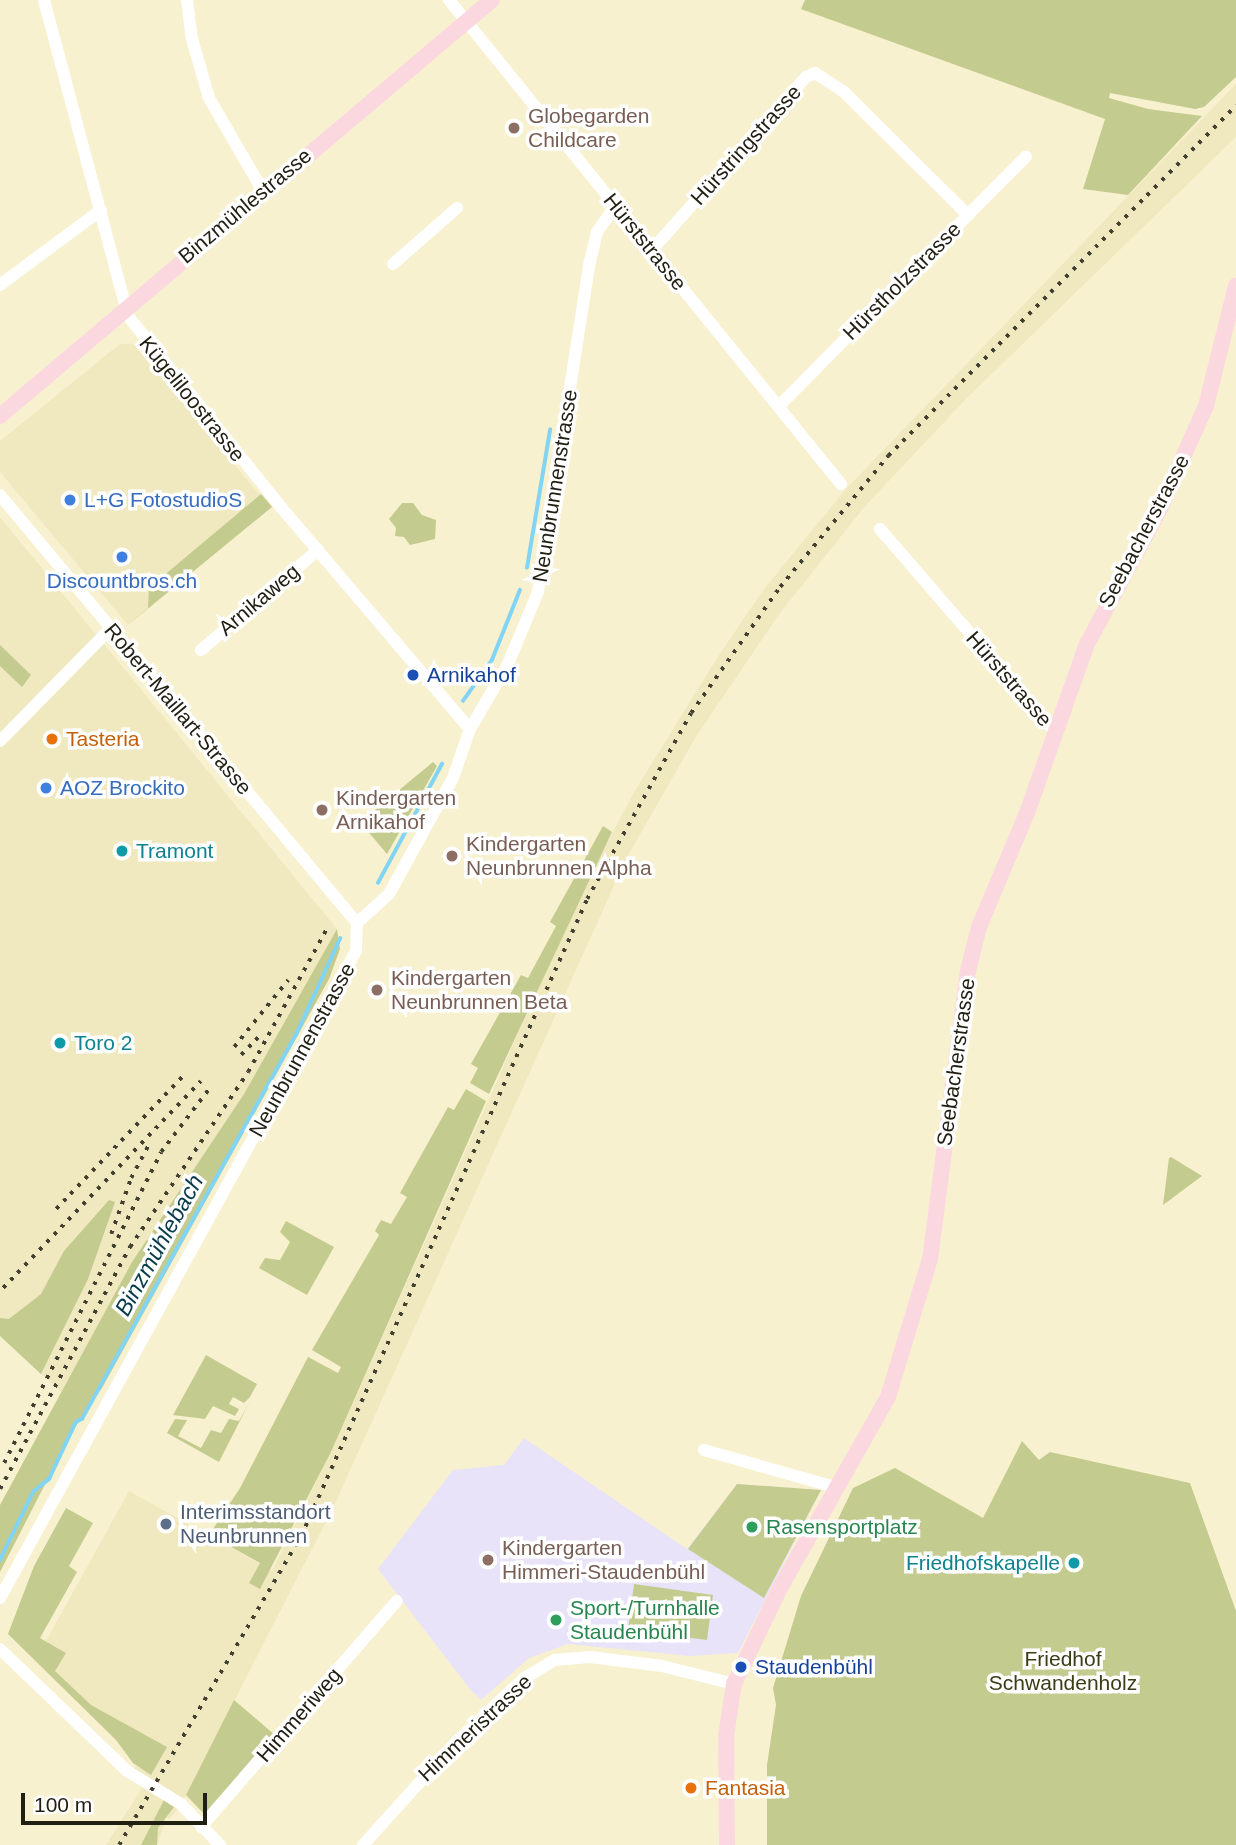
<!DOCTYPE html>
<html>
<head>
<meta charset="utf-8">
<style>
	body { margin:0 }
	#map { position:relative; width:1236px; height:1845px; overflow:hidden; background:#f8f1cf; font-family:Helvetica,sans-serif }
	div>[style] { position:absolute }
	.built>* { inset:0; background:#f0e8be }
	.education>* { inset:0; background:#e8e3f9 }
	.green>* { inset:0; background:#c4cb8e }
	.stream>* { height:3.5px; margin:-1.75px; padding:0 1.75px; transform-origin:1.75px; border-radius:1.75px; background:#82d4f5 }
	.street>* { height:12px; margin:-6px; padding:0 6px; transform-origin:6px; border-radius:6px; background:#fff }
	.secondary>* { height:16px; margin:-8px; padding:0 8px; transform-origin:8px; border-radius:8px; background:#fbd8e0 }
	.rail>* { height:3.5px; margin-top:-1.75px; transform-origin:0; background:repeating-linear-gradient(90deg,#433f30 0 3.5px,transparent 0 10.5px) }
	.dots>* { width:19px; height:19px; translate:-50% -50%; box-sizing:border-box; border:4px solid #fff; border-radius:50% }
	span { translate:-50% -50%; white-space:nowrap; text-align:center; line-height:1.15; -webkit-text-stroke:7px #fff; paint-order:stroke }
	.education-label { font-size:21px; color:#785e54 }
	.left { translate:0 -50%; text-align:left }
	.street-label { font-size:21px; color:#211e12 }
	.shop-label { font-size:21px; color:#366cbe }
	.transit-label { font-size:21px; color:#164399 }
	.food-label { font-size:21px; color:#c56008 }
	.culture-label { font-size:21px; color:#0d838f }
	.right { translate:-100% -50%; text-align:right }
	.service-label { font-size:21px; color:#4e5e75 }
	.leisure-label { font-size:21px; color:#27864d }
	.park-label { font-size:21px; color:#3a3d16 }
	.water-label { font-size:23px; color:#083c4c; font-style:italic }
	.scale { position:absolute; left:21px; top:1793px; width:186px; height:32px; box-sizing:border-box; border:4px solid #211e12; border-top:0; padding-left:9px; font-size:21px; line-height:24px; white-space:nowrap; color:#211e12; -webkit-text-stroke:5px #fff; paint-order:stroke }
</style>
</head>
<body>
<div id="map">
	<div class="built">
		<i style="clip-path:polygon(1236px 84px,1236px 137px,967px 398px,866px 505px,780px 613px,697px 735px,627px 857px,333px 1508px,182px 1803px,170px 1819px,166px 1818px,157px 1845px,106px 1845px,142px 1788px,129px 1779px,136px 1766px,151px 1774px,166px 1747px,91px 1705px,55px 1671px,65px 1652px,46px 1641px,129px 1491px,272px 1571px,331px 1452px,581px 893px,633px 794px,717px 658px,764px 589px,846px 489px)"></i>
		<i style="clip-path:polygon(120px 344px,133px 344px,260px 495px,150px 588px,148px 608px,128px 625px,0 472px,0 441px)"></i>
		<i style="clip-path:polygon(0 517px,337px 929px,244px 1094px,132px 1262px,61px 1392px,0 1336px)"></i>
	</div>
	<div class="education">
		<i style="clip-path:polygon(524px 1438px,687px 1549px,737px 1484px,821px 1490px,738px 1653px,690px 1656px,568px 1644px,529px 1658px,481px 1700px,469px 1688px,378px 1569px,453px 1470px,504px 1465px)"></i>
	</div>
	<div class="green">
		<i style="clip-path:polygon(805px 0,1236px 0,1236px 77px,1204px 107px,1195px 109px,1110px 93px,1109px 98px,1148px 109px,1202px 116px,1128px 195px,1083px 189px,1105px 119px,801px 9px)"></i>
		<i style="clip-path:polygon(261px 494px,272px 507px,128px 625px,148px 608px,149px 588px)"></i>
		<i style="clip-path:polygon(402px 503px,413px 503px,422px 515px,436px 520px,435px 539px,410px 545px,404px 537px,395px 536px,396px 528px,389px 519px)"></i>
		<i style="clip-path:polygon(0 645px,31px 675px,22px 687px,0 666px)"></i>
		<i style="clip-path:polygon(433px 762px,437px 766px,387px 854px,365px 828px,378px 815px,375px 810px)"></i>
		<i style="clip-path:polygon(603px 826px,612px 832px,489px 1094px,470px 1083px,478px 1068px,471px 1064px,521px 975px,528px 978px,556px 926px,550px 922px)"></i>
		<i style="clip-path:polygon(337px 929px,340px 949px,329px 979px,102px 1388px,73px 1430px,0 1572px,0 1505px,132px 1262px,244px 1094px)"></i>
		<i style="clip-path:polygon(466px 1089px,486px 1101px,331px 1452px,260px 1589px,249px 1583px,260px 1563px,209px 1535px,240px 1488px,308px 1357px,338px 1373px,341px 1367px,312px 1350px,379px 1235px,375px 1231px,381px 1220px,391px 1224px,407px 1197px,400px 1193px,448px 1107px,454px 1110px)"></i>
		<i style="clip-path:polygon(1171px 1157px,1202px 1176px,1163px 1205px,1169px 1158px)"></i>
		<i style="clip-path:polygon(109px 1200px,115px 1202px,88px 1279px,41px 1374px,0 1336px,0 1318px,9px 1319px,41px 1294px,64px 1251px)"></i>
		<i style="clip-path:polygon(286px 1221px,334px 1247px,307px 1295px,259px 1268px,265px 1258px,280px 1260px,290px 1242px,280px 1232px)"></i>
		<i style="clip-path:polygon(206px 1355px,257px 1384px,250px 1397px,244px 1403px,233px 1397px,229px 1404px,239px 1409px,235px 1416px,213px 1406px,205px 1419px,173px 1415px)"></i>
		<i style="clip-path:polygon(250px 1401px,219px 1462px,167px 1433px,175px 1419px,187px 1420px,178px 1436px,201px 1448px,211px 1430px,221px 1433px,229px 1419px,239px 1421px)"></i>
		<i style="clip-path:polygon(1022px 1441px,1039px 1460px,1050px 1452px,1190px 1483px,1236px 1611px,1236px 1845px,767px 1845px,767px 1765px,776px 1705px,773px 1688px,801px 1596px,853px 1488px,895px 1468px,983px 1518px)"></i>
		<i style="clip-path:polygon(737px 1484px,821px 1490px,764px 1598px,688px 1549px)"></i>
		<i style="clip-path:polygon(66px 1508px,93px 1523px,69px 1566px,77px 1572px,40px 1638px,66px 1653px,55px 1671px,91px 1705px,167px 1747px,151px 1775px,133px 1763px,116px 1740px,8px 1634px,34px 1566px)"></i>
		<i style="clip-path:polygon(634px 1584px,713px 1595px,707px 1640px,628px 1630px)"></i>
		<i style="clip-path:polygon(234px 1700px,275px 1735px,205px 1815px,186px 1795px)"></i>
		<i style="clip-path:polygon(164px 1800px,174px 1807px,158px 1828px,157px 1845px,141px 1845px)"></i>
	</div>
	<div class="stream">
		<i style="left:527px;top:568px;width:140px;rotate:-80.5deg"></i>
		<i style="left:463px;top:701px;width:50px;rotate:-54.7deg"></i>
		<i style="left:492px;top:660px;width:75px;rotate:-68.2deg"></i>
		<i style="left:378px;top:883px;width:135px;rotate:-61.7deg"></i>
		<i style="left:0;top:1560px;width:76px;rotate:-64.1deg"></i>
		<i style="left:33px;top:1492px;width:21px;rotate:-39deg"></i>
		<i style="left:49px;top:1479px;width:63px;rotate:-64.7deg"></i>
		<i style="left:76px;top:1422px;width:7px;rotate:-27deg"></i>
		<i style="left:82px;top:1419px;width:440px;rotate:-60.9deg"></i>
		<i style="left:296px;top:1035px;width:106px;rotate:-65.4deg"></i>
	</div>
	<div class="street">
		<i style="left:44px;top:0;width:327px;rotate:75.1deg"></i>
		<i style="left:128px;top:316px;width:243px;rotate:51.3deg"></i>
		<i style="left:280px;top:506px;width:293px;rotate:49.6deg"></i>
		<i style="left:187px;top:0;width:39px;rotate:83deg"></i>
		<i style="left:192px;top:39px;width:61px;rotate:73.9deg"></i>
		<i style="left:209px;top:98px;width:108px;rotate:59.9deg"></i>
		<i style="left:449px;top:0;width:623px;rotate:51deg"></i>
		<i style="left:651px;top:251px;width:233px;rotate:-48.3deg"></i>
		<i style="left:806px;top:77px;width:10px;rotate:-24deg"></i>
		<i style="left:815px;top:73px;width:35px;rotate:33deg"></i>
		<i style="left:844px;top:92px;width:175px;rotate:44.8deg"></i>
		<i style="left:393px;top:264px;width:85px;rotate:-41.2deg"></i>
		<i style="left:0;top:285px;width:126px;rotate:-36.6deg"></i>
		<i style="left:779px;top:406px;width:351px;rotate:-45.3deg"></i>
		<i style="left:0;top:495px;width:557px;rotate:50.17deg"></i>
		<i style="left:880px;top:529px;width:269px;rotate:49.2deg"></i>
		<i style="left:201px;top:650px;width:154px;rotate:-40.5deg"></i>
		<i style="left:0;top:741px;width:157px;rotate:-45.5deg"></i>
		<i style="left:357px;top:923px;width:43px;rotate:-42.2deg"></i>
		<i style="left:389px;top:894px;width:132px;rotate:-61.1deg"></i>
		<i style="left:453px;top:778px;width:52px;rotate:-70.9deg"></i>
		<i style="left:470px;top:729px;width:75px;rotate:-59.7deg"></i>
		<i style="left:508px;top:664px;width:78px;rotate:-67.4deg"></i>
		<i style="left:538px;top:592px;width:335px;rotate:-81.1deg"></i>
		<i style="left:590px;top:261px;width:30px;rotate:-76deg"></i>
		<i style="left:597px;top:232px;width:32px;rotate:-55deg"></i>
		<i style="left:704px;top:1450px;width:139px;rotate:15.8deg"></i>
		<i style="left:0;top:1598px;width:738px;rotate:-61.18deg"></i>
		<i style="left:356px;top:951px;width:28px;rotate:-88deg"></i>
		<i style="left:0;top:1649px;width:176px;rotate:43.8deg"></i>
		<i style="left:127px;top:1771px;width:63px;rotate:31.4deg"></i>
		<i style="left:181px;top:1804px;width:57px;rotate:46.4deg"></i>
		<i style="left:201px;top:1827px;width:299px;rotate:-49.1deg"></i>
		<i style="left:363px;top:1845px;width:139px;rotate:-47.9deg"></i>
		<i style="left:456px;top:1742px;width:92px;rotate:-43.2deg"></i>
		<i style="left:523px;top:1679px;width:37px;rotate:-31deg"></i>
		<i style="left:555px;top:1660px;width:35px;rotate:-5deg"></i>
		<i style="left:590px;top:1657px;width:73px;rotate:7.1deg"></i>
		<i style="left:662px;top:1666px;width:74px;rotate:14deg"></i>
	</div>
	<div class="secondary">
		<i style="left:0;top:416px;width:644px;rotate:-40.22deg"></i>
		<i style="left:727px;top:1845px;width:109px;rotate:-90.5deg"></i>
		<i style="left:726px;top:1736px;width:53px;rotate:-81.3deg"></i>
		<i style="left:734px;top:1684px;width:106px;rotate:-64.4deg"></i>
		<i style="left:780px;top:1588px;width:219px;rotate:-60.5deg"></i>
		<i style="left:888px;top:1397px;width:144px;rotate:-73.1deg"></i>
		<i style="left:930px;top:1259px;width:290px;rotate:-82.5deg"></i>
		<i style="left:968px;top:971px;width:45px;rotate:-76deg"></i>
		<i style="left:979px;top:927px;width:124px;rotate:-67.2deg"></i>
		<i style="left:1027px;top:813px;width:179px;rotate:-70.5deg"></i>
		<i style="left:1087px;top:644px;width:156px;rotate:-61.6deg"></i>
		<i style="left:1161px;top:507px;width:111px;rotate:-66deg"></i>
		<i style="left:1206px;top:406px;width:124px;rotate:-76deg"></i>
	</div>
	<div class="rail">
		<i style="left:234px;top:1047px;width:86px;rotate:-51.1deg"></i>
		<i style="left:241px;top:1055px;width:28px;rotate:-46deg"></i>
		<i style="left:56px;top:1209px;width:187px;rotate:-46.3deg"></i>
		<i style="left:111px;top:1234px;width:59px;rotate:-70.3deg"></i>
		<i style="left:131px;top:1178px;width:38px;rotate:-62deg"></i>
		<i style="left:3px;top:1288px;width:286px;rotate:-46.3deg"></i>
		<i style="left:4px;top:1463px;width:348px;rotate:-63.2deg"></i>
		<i style="left:161px;top:1152px;width:79px;rotate:-52.7deg"></i>
		<i style="left:0;top:1489px;width:275px;rotate:-61.8deg"></i>
		<i style="left:130px;top:1247px;width:211px;rotate:-56deg"></i>
		<i style="left:248px;top:1072px;width:162px;rotate:-61.2deg"></i>
		<i style="left:119px;top:1845px;width:359px;rotate:-59.5deg"></i>
		<i style="left:301px;top:1536px;width:698px;rotate:-65.82deg"></i>
		<i style="left:587px;top:899px;width:213px;rotate:-60.8deg"></i>
		<i style="left:691px;top:713px;width:154px;rotate:-54.8deg"></i>
		<i style="left:780px;top:587px;width:170px;rotate:-50.5deg"></i>
		<i style="left:888px;top:456px;width:494px;rotate:-45.2deg"></i>
	</div>
	<div class="dots">
		<i style="left:514px;top:128px;background:#8d6e63"></i>
		<i style="left:70px;top:500px;background:#3f7fe0"></i>
		<i style="left:122px;top:557px;background:#3f7fe0"></i>
		<i style="left:413px;top:675px;background:#1a4fb4"></i>
		<i style="left:52px;top:739px;background:#e8710a"></i>
		<i style="left:46px;top:788px;background:#3f7fe0"></i>
		<i style="left:322px;top:810px;background:#8d6e63"></i>
		<i style="left:122px;top:851px;background:#0f9aa8"></i>
		<i style="left:452px;top:856px;background:#8d6e63"></i>
		<i style="left:377px;top:990px;background:#8d6e63"></i>
		<i style="left:60px;top:1043px;background:#0f9aa8"></i>
		<i style="left:166px;top:1524px;background:#5c6f8a"></i>
		<i style="left:752px;top:1527px;background:#2e9e5b"></i>
		<i style="left:488px;top:1560px;background:#8d6e63"></i>
		<i style="left:1074px;top:1563px;background:#0f9aa8"></i>
		<i style="left:556px;top:1620px;background:#2e9e5b"></i>
		<i style="left:741px;top:1667px;background:#1a4fb4"></i>
		<i style="left:691px;top:1788px;background:#e8710a"></i>
	</div>
	<div class="education-label">
		<span class="left" style="left:528px;top:128px">Globegarden<br>Childcare</span>
		<span class="left" style="left:336px;top:810px">Kindergarten<br>Arnikahof</span>
		<span class="left" style="left:466px;top:856px">Kindergarten<br>Neunbrunnen Alpha</span>
		<span class="left" style="left:391px;top:990px">Kindergarten<br>Neunbrunnen Beta</span>
		<span class="left" style="left:502px;top:1560px">Kindergarten<br>Himmeri-Staudenbühl</span>
	</div>
	<div class="street-label">
		<span style="left:746px;top:145px;rotate:-48deg">Hürstringstrasse</span>
		<span style="left:245px;top:206px;rotate:-40deg">Binzmühlestrasse</span>
		<span style="left:645px;top:242px;rotate:51deg">Hürststrasse</span>
		<span style="left:902px;top:281px;rotate:-45deg">Hürstholzstrasse</span>
		<span style="left:192px;top:399px;rotate:51deg">Kügeliloostrasse</span>
		<span style="left:555px;top:486px;rotate:-81deg">Neunbrunnenstrasse</span>
		<span style="left:1144px;top:531px;rotate:-62deg">Seebacherstrasse</span>
		<span style="left:259px;top:600px;rotate:-40deg">Arnikaweg</span>
		<span style="left:1009px;top:679px;rotate:49deg">Hürststrasse</span>
		<span style="left:178px;top:709px;rotate:50deg">Robert-Maillart-Strasse</span>
		<span style="left:302px;top:1050px;rotate:-61deg">Neunbrunnenstrasse</span>
		<span style="left:956px;top:1062px;rotate:-82deg">Seebacherstrasse</span>
		<span style="left:299px;top:1715px;rotate:-49deg">Himmeriweg</span>
		<span style="left:475px;top:1728px;rotate:-43deg">Himmeristrasse</span>
	</div>
	<div class="shop-label">
		<span class="left" style="left:84px;top:500px">L+G FotostudioS</span>
		<span style="left:122px;top:581px">Discountbros.ch</span>
		<span class="left" style="left:60px;top:788px">AOZ Brockito</span>
	</div>
	<div class="transit-label">
		<span class="left" style="left:427px;top:675px">Arnikahof</span>
		<span class="left" style="left:755px;top:1667px">Staudenbühl</span>
	</div>
	<div class="food-label">
		<span class="left" style="left:66px;top:739px">Tasteria</span>
		<span class="left" style="left:705px;top:1788px">Fantasia</span>
	</div>
	<div class="culture-label">
		<span class="left" style="left:136px;top:851px">Tramont</span>
		<span class="left" style="left:74px;top:1043px">Toro 2</span>
		<span class="right" style="left:1060px;top:1563px">Friedhofskapelle</span>
	</div>
	<div class="service-label">
		<span class="left" style="left:180px;top:1524px">Interimsstandort<br>Neunbrunnen</span>
	</div>
	<div class="leisure-label">
		<span class="left" style="left:766px;top:1527px">Rasensportplatz</span>
		<span class="left" style="left:570px;top:1620px">Sport-/Turnhalle<br>Staudenbühl</span>
	</div>
	<div class="park-label">
		<span style="left:1063px;top:1671px">Friedhof<br>Schwandenholz</span>
	</div>
	<div class="water-label">
		<span style="left:159px;top:1245px;rotate:-61deg">Binzmühlebach</span>
	</div>
	<div class="scale">100 m</div>
</div>
</body>
</html>
